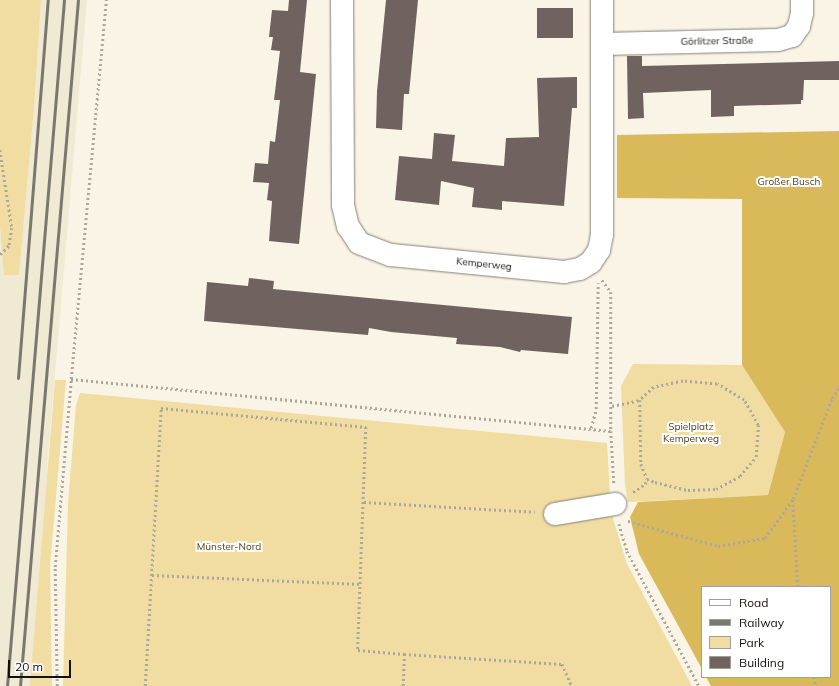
<!DOCTYPE html>
<html>
<head>
<meta charset="utf-8">
<style>
	body { margin:0 }
	#map { position:relative; width:839px; height:686px; overflow:hidden; background:#f9f4e6; font-family:Mulish,sans-serif }
	div>[style] { position:absolute }
	.built>* { inset:0; background:#f0e9d4 }
	.green>* { inset:0; background:#f1dca2 }
	.forest>* { inset:0; background:#dab95b }
	.building>* { inset:0; background:#70625e }
	.path>* { height:2.5px; margin-top:-1.25px; transform-origin:0; background:repeating-linear-gradient(90deg,#aba79d 0 2px,transparent 0 5px) }
	.roads { filter:drop-shadow(0 0 1px #858175) drop-shadow(0 0 1px #858175) }
	.minor>* { height:22px; margin:-11px; padding:0 11px; transform-origin:11px; border-radius:11px; background:#fff }
	.rail>* { height:3px; margin:-1.5px; padding:0 1.5px; transform-origin:1.5px; border-radius:1.5px; background:#7b776f }
	span { translate:-50% -50%; white-space:nowrap; text-align:center; line-height:1.15; -webkit-text-stroke:4px #fff; paint-order:stroke }
	.street-label { font-size:10px; color:#13110d }
	.park-label { font-size:10px; color:#4d4018 }
	.legend { position:absolute; left:701px; top:586px; width:130px; height:92px; box-sizing:border-box; background:#fff; border:1px solid #a1a09e; margin:0; padding:5px 7px; list-style:none; font-size:12px; color:#13110d }
	.legend li { display:flex; align-items:center; gap:8px; height:20px }
	.legend b { width:20px; border:1px solid #a1a09e }
	.scale { position:absolute; left:8px; top:660px; width:63px; height:18px; box-sizing:border-box; border:2px solid #13110d; border-top:0; padding-left:5px; font-size:12px; line-height:14px; white-space:nowrap; color:#13110d; -webkit-text-stroke:3px #fff; paint-order:stroke }
</style>
</head>
<body>
<div id="map">
	<div class="built">
		<i style="clip-path:polygon(41px 0,87px 0,48px 457px,36px 686px,0 686px,0 227px,4px 275px,19px 275px,34px 108px)"></i>
	</div>
	<div class="green">
		<i style="clip-path:polygon(0 0,41px 0,34px 108px,19px 275px,4px 275px,0 227px)"></i>
		<i style="clip-path:polygon(633px 364px,742px 365px,785px 432px,768px 495px,628px 502px,625px 485px,621px 386px)"></i>
		<i style="clip-path:polygon(55px 380px,66px 380px,50px 567px,52px 686px,30px 686px)"></i>
		<i style="clip-path:polygon(80px 393px,607px 443px,611px 512px,627px 564px,692px 686px,63px 686px,68px 503px,76px 405px)"></i>
	</div>
	<div class="forest">
		<i style="clip-path:polygon(839px 131px,839px 686px,711px 686px,706px 677px,830px 677px,830px 587px,702px 587px,702px 669px,639px 554px,630px 517px,638px 502px,768px 495px,785px 432px,742px 365px,742px 199px,617px 198px,617px 135px)"></i>
	</div>
	<div class="building">
		<i style="clip-path:polygon(289px 0,307px 0,300px 72px,316px 74px,299px 244px,269px 241px,272px 201px,267px 200px,269px 183px,253px 182px,255px 163px,268px 164px,270px 141px,275px 142px,280px 100px,274px 100px,280px 51px,271px 50px,273px 37px,269px 37px,272px 10px,288px 11px)"></i>
		<i style="clip-path:polygon(386px 0,418px 0,409px 94px,404px 94px,402px 130px,376px 128px,377px 91px)"></i>
		<i style="clip-path:polygon(537px 8px,573px 8px,573px 38px,537px 38px)"></i>
		<i style="clip-path:polygon(627px 56px,642px 56px,642px 66px,839px 61px,839px 80px,804px 80px,803px 100px,801px 100px,801px 104px,734px 106px,734px 116px,711px 117px,711px 90px,643px 93px,644px 118px,628px 119px)"></i>
		<i style="clip-path:polygon(577px 77px,577px 108px,572px 108px,564px 206px,502px 201px,502px 210px,472px 207px,474px 188px,441px 181px,439px 205px,395px 200px,399px 156px,432px 159px,434px 133px,455px 135px,452px 161px,504px 166px,506px 138px,539px 137px,537px 78px)"></i>
		<i style="clip-path:polygon(249px 278px,274px 281px,273px 289px,572px 317px,568px 354px,521px 350px,520px 352px,500px 347px,456px 344px,457px 338px,391px 332px,369px 328px,368px 335px,204px 321px,207px 282px,248px 286px)"></i>
	</div>
	<div class="path">
		<i style="left:0;top:150px;width:79px;rotate:81.3deg"></i>
		<i style="left:12px;top:228px;width:18px;rotate:99deg"></i>
		<i style="left:9px;top:246px;width:13px;rotate:135deg"></i>
		<i style="left:602px;top:280px;width:15px;rotate:53deg"></i>
		<i style="left:611px;top:292px;width:139px;rotate:90deg"></i>
		<i style="left:611px;top:431px;width:52px;rotate:86.7deg"></i>
		<i style="left:71px;top:379px;width:542px;rotate:5.5deg"></i>
		<i style="left:612px;top:406px;width:29px;rotate:-12deg"></i>
		<i style="left:640px;top:400px;width:64px;rotate:89.1deg"></i>
		<i style="left:641px;top:464px;width:16px;rotate:68deg"></i>
		<i style="left:647px;top:479px;width:9px;rotate:21deg"></i>
		<i style="left:655px;top:482px;width:34px;rotate:14deg"></i>
		<i style="left:688px;top:490px;width:28px;rotate:-2deg"></i>
		<i style="left:716px;top:489px;width:27px;rotate:-28deg"></i>
		<i style="left:740px;top:476px;width:25px;rotate:-50deg"></i>
		<i style="left:756px;top:457px;width:32px;rotate:-86deg"></i>
		<i style="left:758px;top:425px;width:29px;rotate:-119deg"></i>
		<i style="left:744px;top:400px;width:31px;rotate:-149deg"></i>
		<i style="left:717px;top:384px;width:34px;rotate:-175deg"></i>
		<i style="left:683px;top:381px;width:30px;rotate:168deg"></i>
		<i style="left:654px;top:387px;width:19px;rotate:137deg"></i>
		<i style="left:591px;top:428px;width:20px;rotate:-75deg"></i>
		<i style="left:596px;top:409px;width:126px;rotate:-89.1deg"></i>
		<i style="left:633px;top:492px;width:14px;rotate:-34deg"></i>
		<i style="left:645px;top:484px;width:5px;rotate:-68deg"></i>
		<i style="left:793px;top:500px;width:87px;rotate:86.7deg"></i>
		<i style="left:364px;top:502px;width:171px;rotate:3.3deg"></i>
		<i style="left:628px;top:521px;width:93px;rotate:15.5deg"></i>
		<i style="left:718px;top:546px;width:48px;rotate:-9.7deg"></i>
		<i style="left:765px;top:538px;width:48px;rotate:-54.3deg"></i>
		<i style="left:793px;top:499px;width:108px;rotate:-68.9deg"></i>
		<i style="left:832px;top:398px;width:12px;rotate:-55deg"></i>
		<i style="left:619px;top:524px;width:28px;rotate:73deg"></i>
		<i style="left:627px;top:551px;width:153px;rotate:61.9deg"></i>
		<i style="left:152px;top:575px;width:209px;rotate:2.5deg"></i>
		<i style="left:814px;top:677px;width:9px;rotate:77deg"></i>
		<i style="left:57px;top:686px;width:119px;rotate:-91deg"></i>
		<i style="left:55px;top:567px;width:189px;rotate:-85.1deg"></i>
		<i style="left:71px;top:379px;width:381px;rotate:-84.7deg"></i>
		<i style="left:145px;top:686px;width:278px;rotate:-86.7deg"></i>
		<i style="left:161px;top:408px;width:206px;rotate:5.3deg"></i>
		<i style="left:366px;top:427px;width:223px;rotate:92.1deg"></i>
		<i style="left:358px;top:650px;width:46px;rotate:5deg"></i>
		<i style="left:403px;top:686px;width:32px;rotate:-88deg"></i>
		<i style="left:404px;top:654px;width:158px;rotate:3.6deg"></i>
		<i style="left:562px;top:664px;width:24px;rotate:66deg"></i>
	</div>
	<div class="roads">
		<div class="minor">
			<i style="left:342px;top:0;width:205px;rotate:89.7deg"></i>
			<i style="left:343px;top:205px;width:22px;rotate:77deg"></i>
			<i style="left:348px;top:226px;width:20px;rotate:57deg"></i>
			<i style="left:359px;top:243px;width:34px;rotate:21deg"></i>
			<i style="left:391px;top:255px;width:174px;rotate:5.6deg"></i>
			<i style="left:564px;top:272px;width:16px;rotate:-11deg"></i>
			<i style="left:580px;top:269px;width:13px;rotate:-32deg"></i>
			<i style="left:591px;top:262px;width:14px;rotate:-56deg"></i>
			<i style="left:599px;top:250px;width:16px;rotate:-79deg"></i>
			<i style="left:602px;top:234px;width:234px;rotate:-90deg"></i>
			<i style="left:602px;top:44px;width:176px;rotate:-1.3deg"></i>
			<i style="left:778px;top:40px;width:15px;rotate:-16deg"></i>
			<i style="left:792px;top:36px;width:12px;rotate:-55deg"></i>
			<i style="left:799px;top:26px;width:13px;rotate:-77deg"></i>
			<i style="left:802px;top:13px;width:13px;rotate:-90deg"></i>
			<i style="left:555px;top:514px;width:61px;rotate:-9.5deg"></i>
		</div>
	</div>
	<div class="rail">
		<i style="left:18px;top:378px;width:379px;rotate:-85.5deg"></i>
		<i style="left:7px;top:686px;width:688px;rotate:-85.25deg"></i>
		<i style="left:20px;top:686px;width:688px;rotate:-85.17deg"></i>
	</div>
	<div class="street-label">
		<span style="left:717px;top:41px;rotate:-1deg">Görlitzer Straße</span>
		<span style="left:484px;top:264px;rotate:6deg">Kemperweg</span>
	</div>
	<div class="park-label">
		<span style="left:789px;top:182px">Großer Busch</span>
		<span style="left:691px;top:432px">Spielplatz<br>Kemperweg</span>
		<span style="left:229px;top:547px">Münster-Nord</span>
	</div>
	<ul class="legend">
	<li><b style="height:5px;background:#fff"></b>Road</li>
	<li><b style="height:5px;background:#7b776f"></b>Railway</li>
	<li><b style="height:11px;background:#f1dca2"></b>Park</li>
	<li><b style="height:11px;background:#70625e"></b>Building</li>
	</ul>
	<div class="scale">20 m</div>
</div>
</body>
</html>
